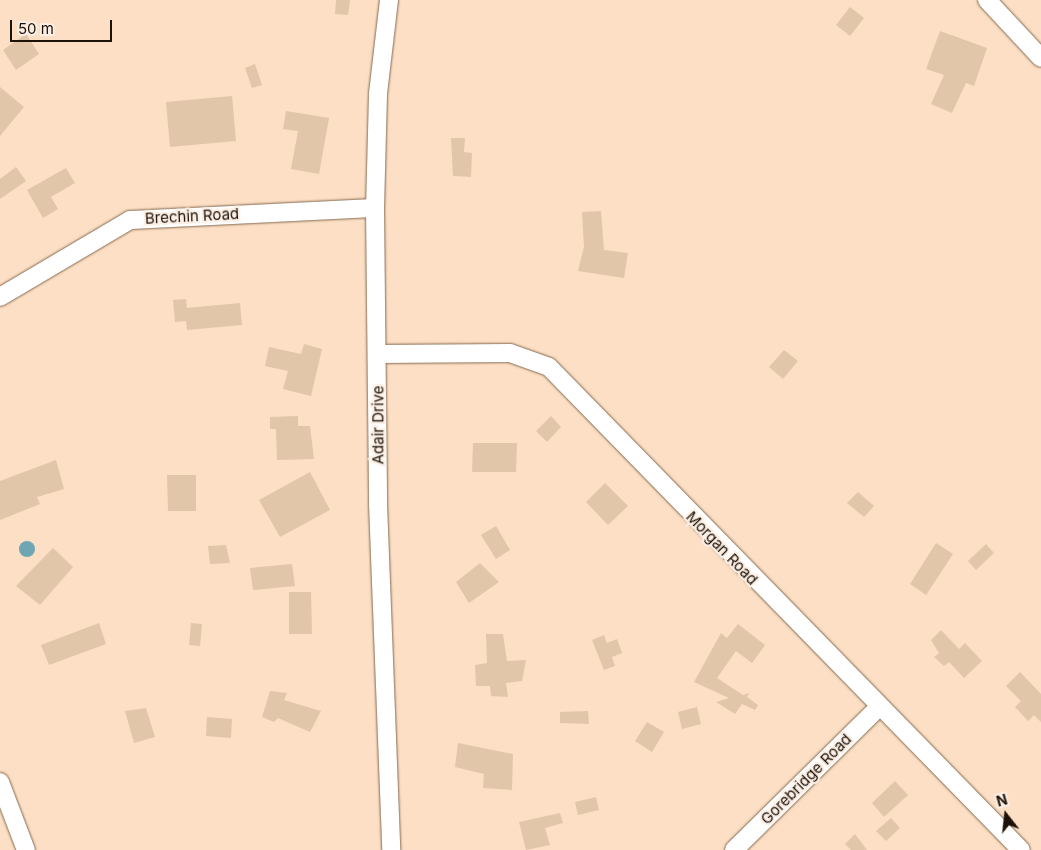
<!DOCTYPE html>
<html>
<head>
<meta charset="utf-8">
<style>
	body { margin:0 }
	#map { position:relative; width:1041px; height:850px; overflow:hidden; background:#fcdfc4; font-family:Inter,sans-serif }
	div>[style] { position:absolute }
	.water>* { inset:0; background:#6ea6b3 }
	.round { border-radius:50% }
	.building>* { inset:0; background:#e1c6aa }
	.roads { filter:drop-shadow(0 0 1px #846a51) drop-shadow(0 0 1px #846a51) }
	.minor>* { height:18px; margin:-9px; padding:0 9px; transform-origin:9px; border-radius:9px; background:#fff }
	span { translate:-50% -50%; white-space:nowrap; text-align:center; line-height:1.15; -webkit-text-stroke:4.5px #fcefe5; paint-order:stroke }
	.street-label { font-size:15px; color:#1c1208 }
	.north { position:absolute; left:981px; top:790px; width:50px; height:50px; -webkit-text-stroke:4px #fcefe5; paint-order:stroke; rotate:344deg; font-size:14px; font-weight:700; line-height:20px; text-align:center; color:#1c1208 }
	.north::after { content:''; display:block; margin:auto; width:18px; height:22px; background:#1c1208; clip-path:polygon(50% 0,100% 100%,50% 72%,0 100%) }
	.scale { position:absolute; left:10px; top:20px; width:102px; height:22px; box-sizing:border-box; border:2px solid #1c1208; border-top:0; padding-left:6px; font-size:15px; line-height:18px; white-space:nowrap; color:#1c1208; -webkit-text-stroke:4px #fcefe5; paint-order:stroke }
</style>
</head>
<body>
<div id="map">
	<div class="water">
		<i class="round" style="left:19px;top:541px;width:16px;height:16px"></i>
	</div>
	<div class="building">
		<i style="clip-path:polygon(336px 0,350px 0,348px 15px,335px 14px)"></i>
		<i style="clip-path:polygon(850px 7px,864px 18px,850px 36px,836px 25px)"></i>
		<i style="clip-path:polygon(940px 31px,987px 48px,974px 86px,966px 83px,952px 113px,931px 104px,944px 75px,926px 69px)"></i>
		<i style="clip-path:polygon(26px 34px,39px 54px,16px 70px,3px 50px)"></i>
		<i style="clip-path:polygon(255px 64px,262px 85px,252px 88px,245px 68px)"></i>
		<i style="clip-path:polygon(0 87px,24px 107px,0 136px)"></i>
		<i style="clip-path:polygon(232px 96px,236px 141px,170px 147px,166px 102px)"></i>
		<i style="clip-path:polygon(286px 111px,329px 118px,319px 174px,291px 169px,298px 131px,283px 129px)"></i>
		<i style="clip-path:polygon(451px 138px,465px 138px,464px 152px,472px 153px,471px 177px,453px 176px)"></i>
		<i style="clip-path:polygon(16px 167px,26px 181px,0 199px,0 179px)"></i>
		<i style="clip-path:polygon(66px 168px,75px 183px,51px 197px,58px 209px,43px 218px,27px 190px)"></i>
		<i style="clip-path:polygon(601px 211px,604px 250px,628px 253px,624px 278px,578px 271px,584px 247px,582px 212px)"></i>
		<i style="clip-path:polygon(186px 299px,187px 308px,240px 303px,242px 325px,187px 330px,186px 321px,175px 322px,173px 300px)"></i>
		<i style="clip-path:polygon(304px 344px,322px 349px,311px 396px,283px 389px,288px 371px,265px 366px,269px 347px,301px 354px)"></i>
		<i style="clip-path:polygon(784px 350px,798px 361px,783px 379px,769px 367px)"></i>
		<i style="clip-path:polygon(298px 416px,298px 426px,310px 426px,314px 459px,277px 460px,276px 429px,270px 429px,270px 417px)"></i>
		<i style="clip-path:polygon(551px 416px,561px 427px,547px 442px,536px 431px)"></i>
		<i style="clip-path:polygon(473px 443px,517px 443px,516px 472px,472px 472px)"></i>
		<i style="clip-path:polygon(56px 460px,64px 489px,37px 497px,40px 504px,0 520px,0 481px)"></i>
		<i style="clip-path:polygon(310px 472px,330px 510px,280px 537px,259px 500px)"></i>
		<i style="clip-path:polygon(167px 475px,196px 475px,196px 511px,168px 511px)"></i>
		<i style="clip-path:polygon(605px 483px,628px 506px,608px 525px,586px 502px)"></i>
		<i style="clip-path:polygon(858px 492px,874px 506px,864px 517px,847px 503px)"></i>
		<i style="clip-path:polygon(496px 526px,510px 550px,496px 559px,481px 535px)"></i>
		<i style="clip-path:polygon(936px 543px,953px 554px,926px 595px,910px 584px)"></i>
		<i style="clip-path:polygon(986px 544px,994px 553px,976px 570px,968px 561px)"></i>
		<i style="clip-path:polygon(226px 545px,230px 563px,210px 564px,208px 546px)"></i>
		<i style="clip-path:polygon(53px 548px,73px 567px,40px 605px,16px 586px)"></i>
		<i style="clip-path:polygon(480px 563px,499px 582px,469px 603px,456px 582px)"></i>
		<i style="clip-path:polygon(292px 564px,295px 586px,253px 590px,250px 568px)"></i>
		<i style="clip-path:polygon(289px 592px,311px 592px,312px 634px,289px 634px)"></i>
		<i style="clip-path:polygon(99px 623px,106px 644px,49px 665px,41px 645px)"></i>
		<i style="clip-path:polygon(191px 623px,202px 624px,200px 646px,189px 645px)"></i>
		<i style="clip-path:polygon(738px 624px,765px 645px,752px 663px,736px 651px,717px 678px,743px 695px,749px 693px,747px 697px,758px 705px,755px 710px,742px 704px,735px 714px,716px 702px,729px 698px,694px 682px,721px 633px,727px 638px)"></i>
		<i style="clip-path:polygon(941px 630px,959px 649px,965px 643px,982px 661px,964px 678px,949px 662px,944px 666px,934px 657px,939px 653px,931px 640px)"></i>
		<i style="clip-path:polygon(486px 634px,503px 634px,507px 661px,526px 660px,522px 681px,506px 683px,508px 697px,491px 696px,490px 686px,476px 686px,475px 665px,487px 663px)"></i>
		<i style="clip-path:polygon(604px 635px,607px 643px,617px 639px,622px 653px,612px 657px,615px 666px,604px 670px,592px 640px)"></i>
		<i style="clip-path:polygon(1020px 672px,1041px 694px,1041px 722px,1034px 715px,1028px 721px,1015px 707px,1021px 701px,1006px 686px)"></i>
		<i style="clip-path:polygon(270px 691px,287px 693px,284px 700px,321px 711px,310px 732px,278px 718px,274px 722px,262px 717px)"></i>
		<i style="clip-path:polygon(697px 707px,701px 724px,682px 729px,678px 712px)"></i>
		<i style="clip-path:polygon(146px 708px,155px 737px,134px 743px,125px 711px)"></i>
		<i style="clip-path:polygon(588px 711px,589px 724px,560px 723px,560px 712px)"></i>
		<i style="clip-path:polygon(207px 717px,232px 719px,231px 738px,206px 736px)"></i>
		<i style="clip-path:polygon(647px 722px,664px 732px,652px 752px,635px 741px)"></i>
		<i style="clip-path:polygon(458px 743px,513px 754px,512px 790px,483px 788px,484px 774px,455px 767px)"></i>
		<i style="clip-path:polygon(895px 781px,908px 795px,884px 817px,872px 803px)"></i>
		<i style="clip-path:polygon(596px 797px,599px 810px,578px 815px,575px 802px)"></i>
		<i style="clip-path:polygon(560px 813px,563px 823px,545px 828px,550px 845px,526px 850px,519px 822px)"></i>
		<i style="clip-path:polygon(891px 818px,900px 828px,886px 841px,876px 831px)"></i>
		<i style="clip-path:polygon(855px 834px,867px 850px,851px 850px,845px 844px)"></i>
	</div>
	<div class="roads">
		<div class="minor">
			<i style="left:389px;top:0;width:95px;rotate:96.7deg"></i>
			<i style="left:378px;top:94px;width:114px;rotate:91.5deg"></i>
			<i style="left:375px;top:208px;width:296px;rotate:89.4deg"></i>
			<i style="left:378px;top:504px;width:346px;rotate:87.8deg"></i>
			<i style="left:987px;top:0;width:79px;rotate:47deg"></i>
			<i style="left:0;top:297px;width:151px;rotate:-30.6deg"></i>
			<i style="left:130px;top:220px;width:245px;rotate:-2.8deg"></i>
			<i style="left:378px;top:354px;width:132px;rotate:-0.4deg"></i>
			<i style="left:510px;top:353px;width:41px;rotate:19.7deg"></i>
			<i style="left:549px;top:367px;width:675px;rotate:45.66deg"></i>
			<i style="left:0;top:782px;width:73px;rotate:69.1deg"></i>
			<i style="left:734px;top:850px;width:202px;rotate:-44.6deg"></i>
		</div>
	</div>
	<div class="street-label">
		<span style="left:192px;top:216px;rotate:-3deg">Brechin Road</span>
		<span style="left:378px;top:425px;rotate:-90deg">Adair Drive</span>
		<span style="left:722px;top:548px;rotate:46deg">Morgan Road</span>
		<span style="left:806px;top:779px;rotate:-45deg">Gorebridge Road</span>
	</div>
	<div class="north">N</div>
	<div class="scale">50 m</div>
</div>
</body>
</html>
